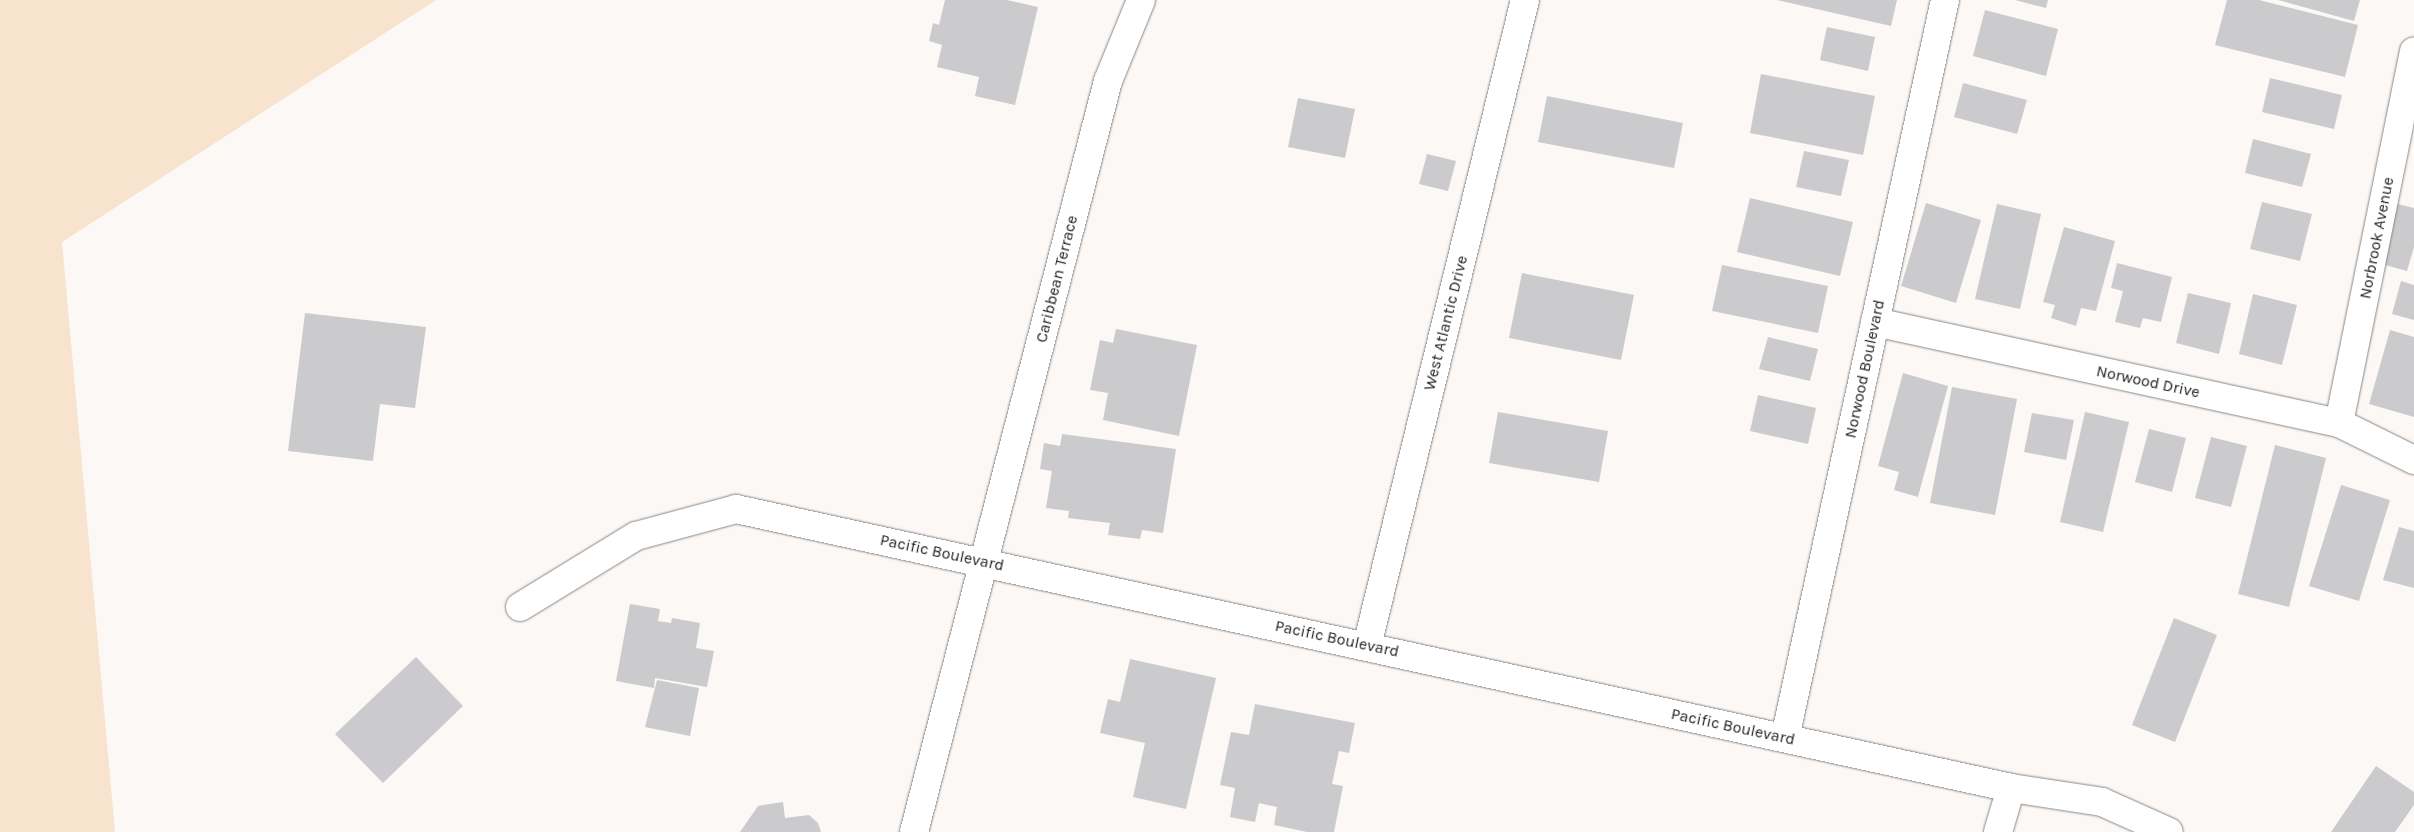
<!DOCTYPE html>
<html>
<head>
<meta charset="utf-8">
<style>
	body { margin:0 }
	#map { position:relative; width:2414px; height:832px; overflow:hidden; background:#fbf8f6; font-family:Karla,sans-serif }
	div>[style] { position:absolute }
	.green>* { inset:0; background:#f8e3cf }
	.building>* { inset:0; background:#cbcbce }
	.roads { filter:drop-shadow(0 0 1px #898785) drop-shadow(0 0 1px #898785) }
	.minor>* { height:28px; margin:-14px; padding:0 14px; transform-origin:14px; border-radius:14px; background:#fff }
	span { translate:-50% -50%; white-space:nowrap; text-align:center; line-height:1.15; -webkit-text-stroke:4.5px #fff; paint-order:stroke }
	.street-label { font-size:16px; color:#242322 }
</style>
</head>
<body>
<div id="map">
	<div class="green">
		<i style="clip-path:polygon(0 0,436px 0,62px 242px,115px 832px,0 832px)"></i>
	</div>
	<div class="building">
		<i style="clip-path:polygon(945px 0,1007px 0,1038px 7px,1015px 105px,975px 96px,979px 77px,937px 67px,942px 45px,929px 41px,933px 23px,939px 25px)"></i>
		<i style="clip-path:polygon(1777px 0,1897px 0,1891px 26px)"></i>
		<i style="clip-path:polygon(2015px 0,2048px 0,2046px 8px)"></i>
		<i style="clip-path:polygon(2227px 0,2259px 0,2358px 25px,2345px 77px,2215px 45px)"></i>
		<i style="clip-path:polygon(2278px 0,2360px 0,2354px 21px)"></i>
		<i style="clip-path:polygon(1985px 10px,2058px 29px,2046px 76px,1973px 56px)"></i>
		<i style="clip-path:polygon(1827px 27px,1875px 37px,1868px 71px,1820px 60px)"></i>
		<i style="clip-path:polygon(1761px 74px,1875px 96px,1863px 155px,1750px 133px)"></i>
		<i style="clip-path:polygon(2270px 78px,2342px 95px,2334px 129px,2262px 112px)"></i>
		<i style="clip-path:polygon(1963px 83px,2027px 100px,2017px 134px,1954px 117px)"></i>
		<i style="clip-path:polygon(1547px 96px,1683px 123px,1674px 168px,1538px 142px)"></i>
		<i style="clip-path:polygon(1298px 98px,1355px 109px,1345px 158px,1288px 147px)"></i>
		<i style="clip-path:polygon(2253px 139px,2311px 154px,2302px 187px,2245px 173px)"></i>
		<i style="clip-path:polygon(1804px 151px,1849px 160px,1841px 196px,1796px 187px)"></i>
		<i style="clip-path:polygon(1427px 154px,1456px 161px,1448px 191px,1419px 184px)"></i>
		<i style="clip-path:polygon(1750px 198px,1853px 222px,1840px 276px,1737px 252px)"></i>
		<i style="clip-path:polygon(2262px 202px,2312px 214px,2300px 261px,2250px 249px)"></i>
		<i style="clip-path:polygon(1926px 203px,1981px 220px,1956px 303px,1901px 286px)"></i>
		<i style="clip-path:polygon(2394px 203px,2414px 208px,2414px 247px,2407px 271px,2378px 263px)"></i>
		<i style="clip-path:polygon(1997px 204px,2041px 214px,2020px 309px,1975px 299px)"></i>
		<i style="clip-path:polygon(2064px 227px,2115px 241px,2096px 311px,2081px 308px,2076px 326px,2051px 318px,2055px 305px,2043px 302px)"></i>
		<i style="clip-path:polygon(2117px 263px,2172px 277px,2161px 322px,2143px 318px,2140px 328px,2115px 322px,2123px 291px,2111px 288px)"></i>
		<i style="clip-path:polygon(1722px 265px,1828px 286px,1818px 333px,1712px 311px)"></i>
		<i style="clip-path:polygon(1522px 273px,1634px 295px,1621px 360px,1509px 338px)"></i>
		<i style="clip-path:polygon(2401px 281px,2414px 285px,2414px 320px,2392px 314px)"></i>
		<i style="clip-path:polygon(2188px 293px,2231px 303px,2219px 354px,2176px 343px)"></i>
		<i style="clip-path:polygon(2253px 294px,2297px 305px,2282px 365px,2239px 354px)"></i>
		<i style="clip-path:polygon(305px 313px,426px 327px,415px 408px,380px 404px,373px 461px,288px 451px)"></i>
		<i style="clip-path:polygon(1116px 329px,1197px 345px,1179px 436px,1103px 420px,1108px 393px,1090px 390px,1100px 340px,1113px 343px)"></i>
		<i style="clip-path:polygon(2390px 330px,2414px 337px,2414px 417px,2369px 404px)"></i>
		<i style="clip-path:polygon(1768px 337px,1818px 349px,1810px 381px,1759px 369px)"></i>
		<i style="clip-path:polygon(1903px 373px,1948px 386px,1918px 497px,1894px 490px,1899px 472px,1878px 466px)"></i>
		<i style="clip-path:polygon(1952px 387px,2017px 399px,1995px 515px,1930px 503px)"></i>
		<i style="clip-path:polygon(1758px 395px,1816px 408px,1808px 444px,1750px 431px)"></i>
		<i style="clip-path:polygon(1498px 412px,1608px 431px,1599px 482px,1489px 463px)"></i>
		<i style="clip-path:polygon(2085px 412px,2129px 422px,2103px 532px,2060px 522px)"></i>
		<i style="clip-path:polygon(2032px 413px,2074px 420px,2066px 460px,2024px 452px)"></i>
		<i style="clip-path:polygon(2149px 429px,2186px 438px,2172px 492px,2135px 482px)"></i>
		<i style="clip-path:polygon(1062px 434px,1176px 449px,1163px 533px,1142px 530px,1140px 539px,1108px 535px,1110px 523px,1068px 518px,1069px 511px,1046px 508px,1052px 471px,1040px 469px,1044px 443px,1060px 446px)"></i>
		<i style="clip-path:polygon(2211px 437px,2247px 446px,2231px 507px,2195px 498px)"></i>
		<i style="clip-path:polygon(2275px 445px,2326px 458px,2289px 607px,2238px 594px)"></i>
		<i style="clip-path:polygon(2341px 485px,2390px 500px,2359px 601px,2309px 586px)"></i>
		<i style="clip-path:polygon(2399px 527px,2414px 531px,2414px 588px,2383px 580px)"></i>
		<i style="clip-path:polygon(630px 604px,660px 609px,658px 621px,671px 623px,672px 618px,700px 623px,696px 648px,714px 651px,707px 687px,655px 678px,654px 688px,616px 681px)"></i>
		<i style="clip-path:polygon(2174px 618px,2217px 635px,2175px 742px,2132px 725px)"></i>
		<i style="clip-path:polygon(416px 657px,463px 706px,383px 783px,335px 734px)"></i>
		<i style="clip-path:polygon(1130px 659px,1216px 678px,1186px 809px,1133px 797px,1145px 743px,1100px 733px,1108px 699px,1120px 702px)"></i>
		<i style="clip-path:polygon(657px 680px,699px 688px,690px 736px,645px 727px)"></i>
		<i style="clip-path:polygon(1255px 704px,1355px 723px,1349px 753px,1339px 751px,1332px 784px,1343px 786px,1334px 832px,1307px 832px,1274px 825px,1277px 807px,1259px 803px,1255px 822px,1230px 817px,1235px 788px,1220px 785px,1231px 732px,1249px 735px)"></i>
		<i style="clip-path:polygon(2376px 766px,2414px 792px,2414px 805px,2395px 832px,2331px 832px)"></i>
		<i style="clip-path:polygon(783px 802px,785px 818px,809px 815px,818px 823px,821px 832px,740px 832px,758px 806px)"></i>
	</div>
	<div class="roads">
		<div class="minor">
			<i style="left:1875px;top:322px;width:475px;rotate:12.3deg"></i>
			<i style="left:2339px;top:423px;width:84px;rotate:26.3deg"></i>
			<i style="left:2339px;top:423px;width:379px;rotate:-78.6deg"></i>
			<i style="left:520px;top:607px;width:136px;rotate:-31.5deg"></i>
			<i style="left:636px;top:536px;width:104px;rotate:-15.1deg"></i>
			<i style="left:736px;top:509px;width:1305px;rotate:12.34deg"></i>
			<i style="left:2011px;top:788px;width:92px;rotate:8.7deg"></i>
			<i style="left:2102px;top:802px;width:73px;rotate:24.1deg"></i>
			<i style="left:1367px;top:646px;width:665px;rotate:-76.26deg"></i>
			<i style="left:1785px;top:738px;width:755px;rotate:-77.77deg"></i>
			<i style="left:914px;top:832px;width:776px;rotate:-75.52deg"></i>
			<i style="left:1108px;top:81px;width:87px;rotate:-67.8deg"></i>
			<i style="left:1998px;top:832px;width:46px;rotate:-73.5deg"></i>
		</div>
	</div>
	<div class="street-label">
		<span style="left:2377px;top:238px;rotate:-79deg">Norbrook Avenue</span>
		<span style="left:1057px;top:279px;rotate:-76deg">Caribbean Terrace</span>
		<span style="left:1446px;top:323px;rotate:-76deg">West Atlantic Drive</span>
		<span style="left:1865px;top:369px;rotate:-78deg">Norwood Boulevard</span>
		<span style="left:2148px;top:382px;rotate:12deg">Norwood Drive</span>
		<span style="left:942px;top:553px;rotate:12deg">Pacific Boulevard</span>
		<span style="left:1337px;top:639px;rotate:12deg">Pacific Boulevard</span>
		<span style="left:1733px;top:727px;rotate:12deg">Pacific Boulevard</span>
	</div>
</div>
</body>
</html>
